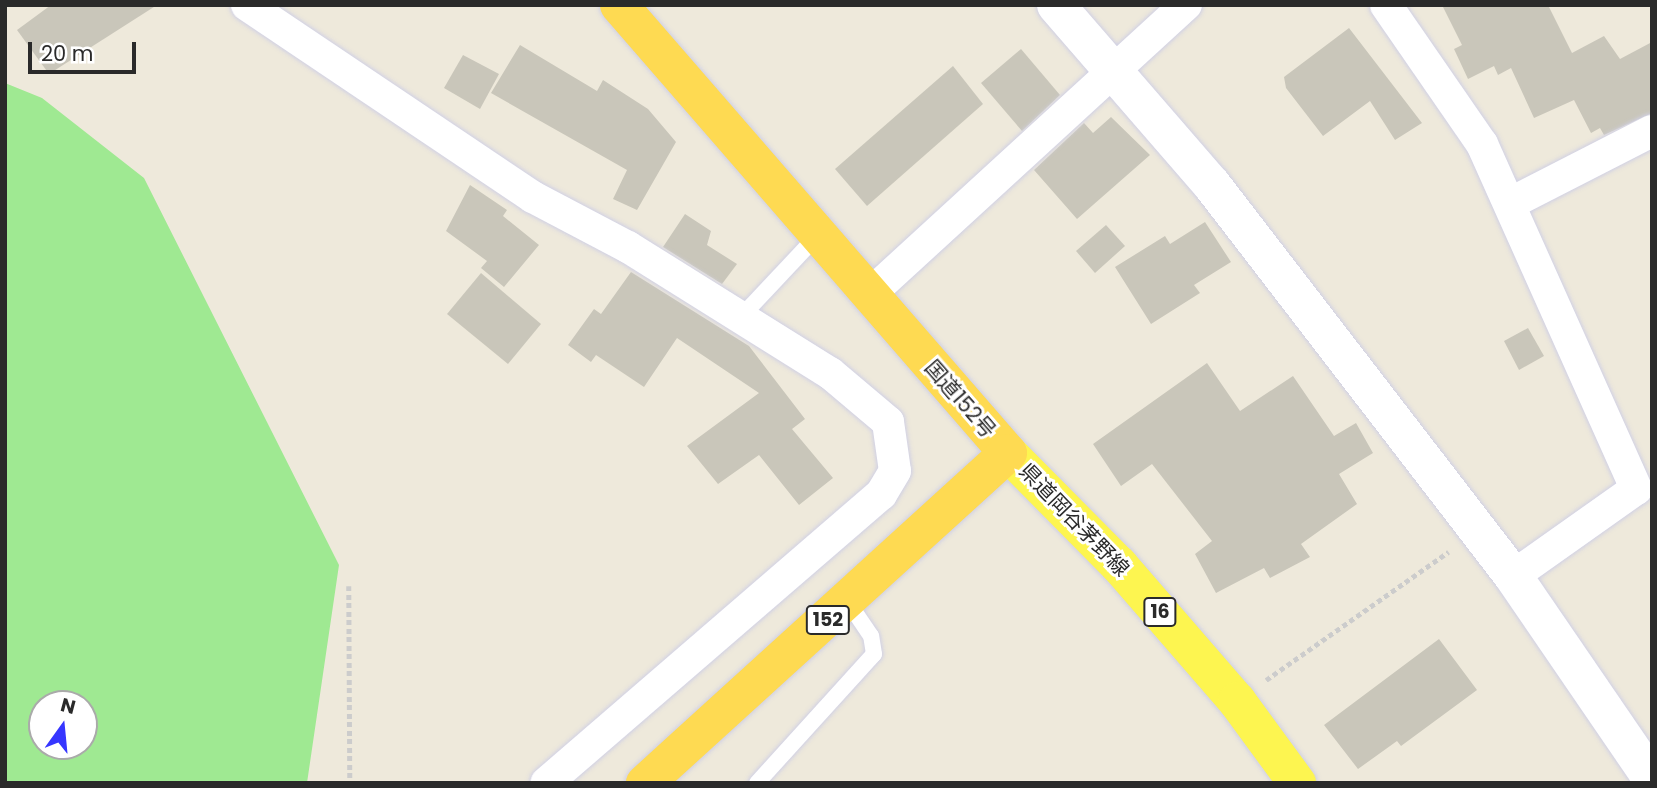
<!DOCTYPE html>
<html>
<head>
<meta charset="utf-8">
<style>
	body { margin:0 }
	#map { position:relative; width:1657px; height:788px; overflow:hidden; background:#eee9db; font-family:Poppins,"Noto Sans JP",sans-serif }
	div>[style] { position:absolute }
	.green>* { inset:0; background:#9fe992 }
	.building>* { inset:0; background:#c9c6ba }
	.path>* { height:4.5px; margin-top:-2.25px; transform-origin:0; background:repeating-linear-gradient(90deg,#ccc 0 5px,transparent 0 8.5px) }
	.roads { filter:drop-shadow(0 0 2px #d0d0e4) drop-shadow(0 0 2px #d0d0e4) }
	.service>* { height:16px; margin:-8px; padding:0 8px; transform-origin:8px; border-radius:8px; background:#fff }
	.minor>* { height:32px; margin:-16px; padding:0 16px; transform-origin:16px; border-radius:16px; background:#fff }
	.tertiary>* { height:38px; margin:-19px; padding:0 19px; transform-origin:19px; border-radius:19px; background:#fff }
	.primary>* { height:38px; margin:-19px; padding:0 19px; transform-origin:19px; border-radius:19px; background:#fdf550 }
	.trunk>* { height:38px; margin:-19px; padding:0 19px; transform-origin:19px; border-radius:19px; background:#feda52 }
	span { translate:-50% -50%; white-space:nowrap; text-align:center; line-height:1.15; -webkit-text-stroke:6px #fff; paint-order:stroke }
	.shield-label span { padding:2px 5px; background:#fff; border:2px solid; border-radius:5px; -webkit-text-stroke-width:0 }
	.shield-label { font-size:19px; color:#2a2a2a; font-weight:700 }
	.street-label { font-size:21px; color:#2a2a2a }
	.frame { position:absolute; inset:0; border:7px solid #2a2a2a; pointer-events:none }
	.north { position:absolute; left:28px; top:690px; width:70px; height:70px; box-sizing:border-box; background:#fff; border:2px solid #aaa; border-radius:50%; rotate:15deg; font-size:19px; font-weight:700; line-height:28px; text-align:center; color:#2a2a2a }
	.north::after { content:''; display:block; margin:auto; width:24px; height:32px; background:#3636ff; clip-path:polygon(50% 0,100% 100%,50% 72%,0 100%) }
	.scale { position:absolute; left:28px; top:42px; width:108px; height:32px; box-sizing:border-box; border:4px solid #2a2a2a; border-top:0; padding-left:9px; font-size:21px; line-height:24px; white-space:nowrap; color:#2a2a2a; -webkit-text-stroke:5px #fff; paint-order:stroke }
</style>
</head>
<body>
<div id="map">
	<div class="green">
		<i style="clip-path:polygon(evenodd,5px 83px,42px 98px,144px 178px,339px 565px,307px 783px,5px 783px,5px 83px,42px 704px,84px 704px,84px 746px,42px 746px,42px 704px)"></i>
	</div>
	<div class="building">
		<i style="clip-path:polygon(51px 5px,157px 5px,49px 74px,17px 30px)"></i>
		<i style="clip-path:polygon(1442px 5px,1548px 5px,1572px 53px,1604px 36px,1620px 59px,1652px 42px,1652px 113px,1604px 135px,1600px 128px,1591px 133px,1574px 100px,1534px 118px,1511px 68px,1498px 75px,1494px 66px,1468px 79px,1454px 49px,1462px 45px)"></i>
		<i style="clip-path:polygon(1349px 28px,1422px 123px,1395px 140px,1370px 101px,1323px 136px,1286px 88px,1284px 77px)"></i>
		<i style="clip-path:polygon(520px 45px,597px 91px,603px 80px,648px 109px,676px 142px,637px 210px,613px 199px,627px 170px,491px 93px)"></i>
		<i style="clip-path:polygon(1021px 49px,1060px 95px,1022px 131px,981px 83px)"></i>
		<i style="clip-path:polygon(463px 55px,499px 74px,480px 109px,444px 88px)"></i>
		<i style="clip-path:polygon(953px 66px,983px 104px,867px 206px,835px 169px)"></i>
		<i style="clip-path:polygon(1111px 117px,1150px 155px,1077px 219px,1034px 170px,1084px 123px,1093px 133px)"></i>
		<i style="clip-path:polygon(470px 185px,507px 210px,503px 216px,539px 245px,504px 287px,481px 268px,487px 261px,446px 231px)"></i>
		<i style="clip-path:polygon(685px 214px,711px 231px,707px 245px,737px 264px,722px 284px,663px 247px)"></i>
		<i style="clip-path:polygon(1205px 222px,1231px 262px,1194px 285px,1200px 293px,1151px 324px,1115px 267px,1165px 236px,1170px 244px)"></i>
		<i style="clip-path:polygon(1106px 225px,1125px 246px,1095px 273px,1076px 251px)"></i>
		<i style="clip-path:polygon(631px 272px,749px 346px,805px 419px,792px 429px,833px 478px,799px 505px,759px 455px,718px 484px,687px 446px,759px 393px,677px 338px,644px 387px,596px 355px,591px 362px,568px 345px,594px 309px,601px 314px)"></i>
		<i style="clip-path:polygon(481px 273px,541px 324px,508px 364px,447px 314px)"></i>
		<i style="clip-path:polygon(1528px 328px,1544px 356px,1519px 370px,1504px 341px)"></i>
		<i style="clip-path:polygon(1207px 363px,1240px 411px,1293px 376px,1334px 436px,1356px 423px,1373px 453px,1339px 474px,1357px 504px,1301px 544px,1310px 557px,1270px 578px,1264px 568px,1216px 593px,1195px 554px,1212px 541px,1152px 464px,1121px 486px,1093px 444px)"></i>
		<i style="clip-path:polygon(1439px 639px,1477px 690px,1401px 746px,1397px 741px,1358px 769px,1324px 725px)"></i>
	</div>
	<div class="path">
		<i style="left:349px;top:586px;width:197px;rotate:89.7deg"></i>
		<i style="left:1266px;top:680px;width:223px;rotate:-35.1deg"></i>
	</div>
	<div class="roads">
		<div class="service">
			<i style="left:740px;top:318px;width:112px;rotate:-46.8deg"></i>
			<i style="left:757px;top:783px;width:174px;rotate:-47.8deg"></i>
			<i style="left:874px;top:654px;width:18px;rotate:-99deg"></i>
			<i style="left:871px;top:636px;width:41px;rotate:-124.1deg"></i>
		</div>
		<div class="minor">
			<i style="left:247px;top:5px;width:344px;rotate:33.9deg"></i>
			<i style="left:533px;top:197px;width:107px;rotate:27.8deg"></i>
			<i style="left:628px;top:247px;width:238px;rotate:32deg"></i>
			<i style="left:830px;top:373px;width:76px;rotate:40.2deg"></i>
			<i style="left:888px;top:422px;width:49px;rotate:81.9deg"></i>
			<i style="left:895px;top:471px;width:27px;rotate:121deg"></i>
			<i style="left:881px;top:494px;width:442px;rotate:139.2deg"></i>
			<i style="left:1386px;top:5px;width:169px;rotate:55.4deg"></i>
			<i style="left:1482px;top:144px;width:378px;rotate:65.9deg"></i>
			<i style="left:1636px;top:489px;width:151px;rotate:144.7deg"></i>
			<i style="left:1511px;top:203px;width:158px;rotate:-27.1deg"></i>
			<i style="left:869px;top:295px;width:430px;rotate:-42.5deg"></i>
		</div>
		<div class="tertiary">
			<i style="left:1056px;top:5px;width:238px;rotate:49.1deg"></i>
			<i style="left:1212px;top:185px;width:493px;rotate:52.4deg"></i>
			<i style="left:1513px;top:576px;width:246px;rotate:55.6deg"></i>
		</div>
		<div class="primary">
			<i style="left:1008px;top:453px;width:158px;rotate:45.3deg"></i>
			<i style="left:1119px;top:565px;width:180px;rotate:49.1deg"></i>
			<i style="left:1237px;top:701px;width:102px;rotate:53.8deg"></i>
		</div>
		<div class="trunk">
			<i style="left:619px;top:5px;width:593px;rotate:49.03deg"></i>
			<i style="left:1008px;top:453px;width:491px;rotate:137.7deg"></i>
		</div>
	</div>
	<div class="shield-label">
		<span style="left:1160px;top:612px">16</span>
		<span style="left:828px;top:620px">152</span>
	</div>
	<div class="street-label">
		<span style="left:960px;top:399px;rotate:49deg">国道152号</span>
		<span style="left:1074px;top:520px;rotate:46deg">県道岡谷茅野線</span>
	</div>
	<div class="frame"></div>
	<div class="north">N</div>
	<div class="scale">20 m</div>
</div>
</body>
</html>
